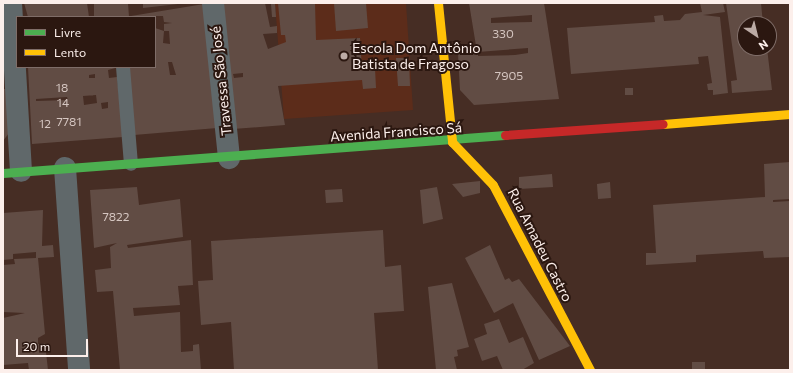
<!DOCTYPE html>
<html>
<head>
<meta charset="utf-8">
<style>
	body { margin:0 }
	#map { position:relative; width:793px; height:373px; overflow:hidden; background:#462d24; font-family:Commissioner,sans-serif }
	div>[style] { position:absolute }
	.built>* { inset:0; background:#5c2c1a }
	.building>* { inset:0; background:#614c44 }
	.lane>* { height:14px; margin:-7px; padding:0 7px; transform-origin:7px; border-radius:7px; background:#60686a }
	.street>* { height:22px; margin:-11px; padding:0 11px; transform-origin:11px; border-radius:11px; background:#60686a }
	.fast>* { height:9px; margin:-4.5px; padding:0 4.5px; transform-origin:4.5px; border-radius:4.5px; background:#4caf50 }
	.slow>* { height:9px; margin:-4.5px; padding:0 4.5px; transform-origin:4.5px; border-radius:4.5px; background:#ffc107 }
	.jam>* { height:9px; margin:-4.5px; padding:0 4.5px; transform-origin:4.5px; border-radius:4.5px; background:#c62828 }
	.dots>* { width:11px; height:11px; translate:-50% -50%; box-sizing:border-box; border:2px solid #2b1710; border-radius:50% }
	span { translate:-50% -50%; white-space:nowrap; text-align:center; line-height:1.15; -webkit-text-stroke:4px #2b1710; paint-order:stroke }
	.number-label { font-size:12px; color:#d5c6c1 }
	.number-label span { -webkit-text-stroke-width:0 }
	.poi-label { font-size:14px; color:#fcefeb }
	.left { translate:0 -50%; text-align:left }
	.street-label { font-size:14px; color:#fcefeb }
	.frame { position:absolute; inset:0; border:4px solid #fcefeb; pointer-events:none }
	.legend { position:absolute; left:16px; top:16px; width:140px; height:52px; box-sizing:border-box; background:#2b1710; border:1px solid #7f6d68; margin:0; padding:5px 7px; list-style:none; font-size:12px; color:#fcefeb }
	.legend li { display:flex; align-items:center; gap:8px; height:20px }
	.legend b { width:20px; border:1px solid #7f6d68 }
	.north { position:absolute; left:737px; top:16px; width:40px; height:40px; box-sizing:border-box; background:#2b1710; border:1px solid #7f6d68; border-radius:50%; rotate:145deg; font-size:11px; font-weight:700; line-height:16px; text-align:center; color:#fcefeb }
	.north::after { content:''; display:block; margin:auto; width:14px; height:18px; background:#bcaba5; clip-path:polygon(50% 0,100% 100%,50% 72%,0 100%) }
	.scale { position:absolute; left:16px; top:339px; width:72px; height:18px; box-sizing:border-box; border:2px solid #fcefeb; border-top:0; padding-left:5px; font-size:12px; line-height:14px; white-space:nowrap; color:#fcefeb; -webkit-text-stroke:3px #2b1710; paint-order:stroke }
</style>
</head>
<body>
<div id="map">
	<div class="built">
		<i style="clip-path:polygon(275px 3px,406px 3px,413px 110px,284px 119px)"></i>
	</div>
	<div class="building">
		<i style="clip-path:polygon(24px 3px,87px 3px,89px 17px,28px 17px)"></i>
		<i style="clip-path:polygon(94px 3px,128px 3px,129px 17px,94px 17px)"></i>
		<i style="clip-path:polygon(143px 3px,178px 3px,178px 4px,143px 8px)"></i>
		<i style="clip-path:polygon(evenodd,218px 3px,265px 3px,270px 27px,277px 26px,277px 33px,263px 34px,268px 49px,286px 42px,285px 35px,281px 35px,278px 3px,315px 3px,316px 40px,360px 38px,362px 69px,375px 68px,376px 88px,363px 89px,362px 80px,278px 86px,285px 125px,233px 129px,218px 3px,243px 73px,243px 77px,234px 78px,233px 74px,243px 73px)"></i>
		<i style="clip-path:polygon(275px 3px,276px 17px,272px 17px,271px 4px)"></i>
		<i style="clip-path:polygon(334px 3px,366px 3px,368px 28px,336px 31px)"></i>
		<i style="clip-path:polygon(evenodd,469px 3px,544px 3px,559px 99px,474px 105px,460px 90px,458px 53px,477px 52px,469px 3px,532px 15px,532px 22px,491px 23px,491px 18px,532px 15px,469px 3px,528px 48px,528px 53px,515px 55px,478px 56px,478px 52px,528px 48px)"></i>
		<i style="clip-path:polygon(700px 3px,723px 3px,725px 12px,703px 15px,720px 17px,728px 93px,713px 95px,713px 90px,708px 90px,707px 84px,712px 83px,708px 56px,698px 57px,699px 64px,571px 74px,567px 28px,655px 22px,654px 16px,663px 15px,664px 21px,680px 20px,685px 14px,702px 12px)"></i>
		<i style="clip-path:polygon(726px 3px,761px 3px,763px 24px,745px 24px,745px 48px,767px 48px,772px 90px,732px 93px,731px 81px,737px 80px)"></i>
		<i style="clip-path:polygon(evenodd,204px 4px,217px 128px,134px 135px,126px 67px,155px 67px,155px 28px,164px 31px,164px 24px,172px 23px,164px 22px,163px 16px,131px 16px,204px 4px,164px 31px,169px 31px,170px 44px,163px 43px,164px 31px,204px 4px,168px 62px,172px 62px,176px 75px,170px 75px,168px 62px)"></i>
		<i style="clip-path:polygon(396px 58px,409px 58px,410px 86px,398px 86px)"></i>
		<i style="clip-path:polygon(evenodd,28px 67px,119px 67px,108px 70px,109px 78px,117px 77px,123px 137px,32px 144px,28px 67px,95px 74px,95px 78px,89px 78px,89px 75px,95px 74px,28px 67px,96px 95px,97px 103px,84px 105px,83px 96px,96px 95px,28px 67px,67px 97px,68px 100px,36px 101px,36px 99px,67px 97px,28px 67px,108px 102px,108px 108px,102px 109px,101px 103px,108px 102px)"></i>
		<i style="clip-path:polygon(625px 88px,633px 88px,633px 95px,625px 95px)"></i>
		<i style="clip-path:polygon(3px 89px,7px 89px,9px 133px,3px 141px)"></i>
		<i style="clip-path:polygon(790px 162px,790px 199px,773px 200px,773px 202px,790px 201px,790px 257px,764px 258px,763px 251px,696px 255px,696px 262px,646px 265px,646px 253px,656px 253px,653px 205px,765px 197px,764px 164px)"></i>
		<i style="clip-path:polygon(552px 174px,553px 187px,519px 189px,519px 177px)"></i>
		<i style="clip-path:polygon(480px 181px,480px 193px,463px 197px,452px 184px)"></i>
		<i style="clip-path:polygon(610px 182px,611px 198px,598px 199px,597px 184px)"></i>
		<i style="clip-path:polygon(137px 187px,139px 205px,180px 199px,183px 237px,127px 245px,128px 248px,191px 240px,193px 285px,178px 286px,180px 305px,133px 308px,134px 316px,180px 312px,181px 352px,193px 351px,193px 345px,199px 344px,201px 370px,120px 370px,113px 291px,97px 292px,95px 270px,111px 268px,110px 247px,117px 243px,94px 248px,90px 190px)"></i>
		<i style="clip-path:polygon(437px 187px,443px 219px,423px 224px,420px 190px)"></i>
		<i style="clip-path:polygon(342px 189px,343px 202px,326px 203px,325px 190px)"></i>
		<i style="clip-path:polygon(43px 210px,42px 246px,53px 245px,54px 257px,38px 258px,45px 334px,38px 338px,38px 344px,45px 343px,48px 370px,29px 370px,28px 363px,3px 365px,3px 318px,25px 313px,3px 312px,3px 265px,15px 264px,14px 259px,36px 258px,36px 252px,13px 254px,13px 259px,3px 260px,3px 213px)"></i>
		<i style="clip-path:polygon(383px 230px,385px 267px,401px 265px,404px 311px,374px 313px,378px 370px,234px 370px,231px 322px,201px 325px,198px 281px,213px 280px,211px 241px)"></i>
		<i style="clip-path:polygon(490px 245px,505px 280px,509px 278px,512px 282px,519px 279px,570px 346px,539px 360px,513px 303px,494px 313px,465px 258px)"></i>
		<i style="clip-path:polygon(452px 283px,469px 347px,457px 350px,458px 356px,454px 357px,457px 370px,436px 370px,428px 287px)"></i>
		<i style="clip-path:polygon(499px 319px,509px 343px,523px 337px,534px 363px,522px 370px,503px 370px,497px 356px,482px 361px,474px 339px,487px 334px,484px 324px)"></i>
		<i style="clip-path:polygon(692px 362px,705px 362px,705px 369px,692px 370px)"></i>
	</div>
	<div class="lane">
		<i style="left:123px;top:67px;width:97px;rotate:85.3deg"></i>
	</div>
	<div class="street">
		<i style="left:11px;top:3px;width:168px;rotate:86.6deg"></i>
		<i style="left:213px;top:3px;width:156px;rotate:84.1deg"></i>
		<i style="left:65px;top:168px;width:202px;rotate:86deg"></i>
	</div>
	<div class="fast">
		<i style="left:3px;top:173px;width:503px;rotate:-4.33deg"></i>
	</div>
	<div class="slow">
		<i style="left:438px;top:3px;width:140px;rotate:84.2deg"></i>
		<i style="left:663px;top:124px;width:127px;rotate:-4.5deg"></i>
		<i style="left:452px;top:142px;width:59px;rotate:46.4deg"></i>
		<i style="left:493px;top:185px;width:209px;rotate:62.3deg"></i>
	</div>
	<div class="jam">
		<i style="left:505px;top:135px;width:158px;rotate:-4deg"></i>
	</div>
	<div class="dots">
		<i style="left:344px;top:56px;background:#bcaba5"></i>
	</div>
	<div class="number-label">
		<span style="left:503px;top:34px">330</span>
		<span style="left:509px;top:76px">7905</span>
		<span style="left:62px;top:88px">18</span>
		<span style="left:63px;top:103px">14</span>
		<span style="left:69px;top:122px">7781</span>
		<span style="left:45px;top:124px">12</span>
		<span style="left:116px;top:217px">7822</span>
	</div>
	<div class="poi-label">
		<span class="left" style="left:352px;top:56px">Escola Dom Antônio<br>Batista de Fragoso</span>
	</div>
	<div class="street-label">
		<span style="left:221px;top:81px;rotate:-96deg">Travessa São José</span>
		<span style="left:396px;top:132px;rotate:-4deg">Avenida Francisco Sá</span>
		<span style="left:540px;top:245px;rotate:63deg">Rua Amadeu Castro</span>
	</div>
	<div class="frame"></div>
	<ul class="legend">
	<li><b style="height:5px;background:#4caf50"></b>Livre</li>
	<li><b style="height:5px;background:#ffc107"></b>Lento</li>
	</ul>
	<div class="north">N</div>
	<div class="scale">20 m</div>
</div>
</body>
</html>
